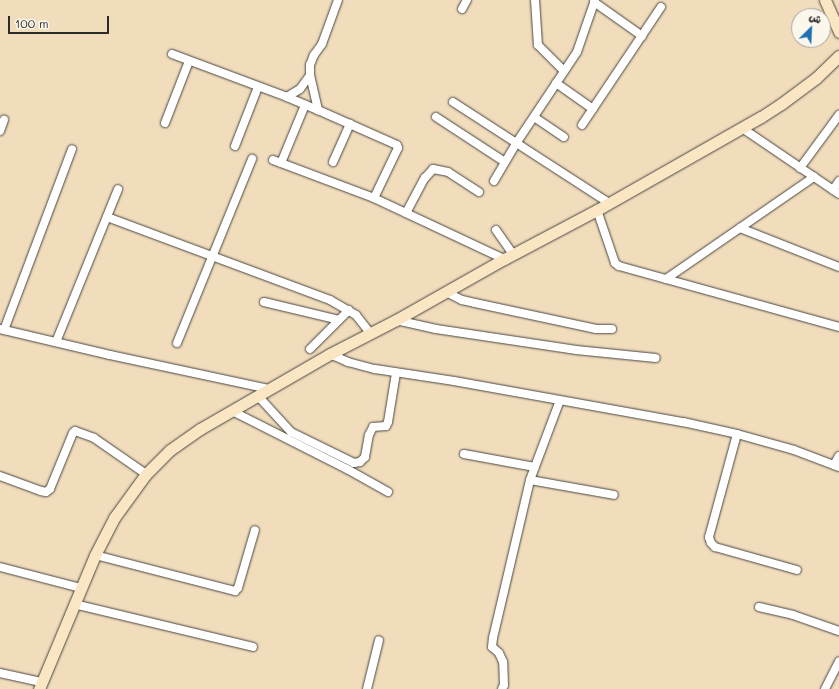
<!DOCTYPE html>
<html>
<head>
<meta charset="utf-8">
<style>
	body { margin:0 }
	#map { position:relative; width:839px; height:689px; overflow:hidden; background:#f1ddbc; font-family:Mali,"Playpen Sans Arabic",sans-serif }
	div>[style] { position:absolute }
	.roads { filter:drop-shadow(0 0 1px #494641) drop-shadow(0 0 1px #494641) }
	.street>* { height:8px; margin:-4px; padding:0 4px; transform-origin:4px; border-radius:4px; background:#fff }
	.secondary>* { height:11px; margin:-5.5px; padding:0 5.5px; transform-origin:5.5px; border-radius:5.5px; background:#fbe6c4 }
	span { translate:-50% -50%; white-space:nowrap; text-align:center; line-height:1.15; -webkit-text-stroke:4px #fbf7ec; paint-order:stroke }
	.north { position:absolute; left:791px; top:8px; width:40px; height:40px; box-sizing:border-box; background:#fbf7ec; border:1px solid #a8a59f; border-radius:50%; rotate:24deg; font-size:11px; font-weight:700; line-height:16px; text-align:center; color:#2b2b2b }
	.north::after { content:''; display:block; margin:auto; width:14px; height:18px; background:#1f6fb2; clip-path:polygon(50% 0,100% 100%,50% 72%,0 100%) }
	.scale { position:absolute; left:8px; top:16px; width:101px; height:18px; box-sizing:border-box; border:2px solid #2b2b2b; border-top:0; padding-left:5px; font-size:12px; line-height:14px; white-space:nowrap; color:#2b2b2b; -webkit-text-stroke:3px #fbf7ec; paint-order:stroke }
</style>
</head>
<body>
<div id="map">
	<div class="roads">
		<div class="street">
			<i style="left:338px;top:0;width:47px;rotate:110deg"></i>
			<i style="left:322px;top:44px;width:14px;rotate:126deg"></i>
			<i style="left:314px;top:55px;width:11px;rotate:112deg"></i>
			<i style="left:310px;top:65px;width:10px;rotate:90deg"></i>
			<i style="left:310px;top:75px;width:36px;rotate:77deg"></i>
			<i style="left:318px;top:110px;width:86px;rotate:23.9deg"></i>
			<i style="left:397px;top:145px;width:3px;rotate:72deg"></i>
			<i style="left:398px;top:148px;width:55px;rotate:115.6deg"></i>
			<i style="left:374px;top:198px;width:144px;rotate:25.1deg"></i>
			<i style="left:535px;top:0;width:45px;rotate:86.2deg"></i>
			<i style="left:538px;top:45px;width:37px;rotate:45deg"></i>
			<i style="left:594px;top:2px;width:59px;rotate:35.3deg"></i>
			<i style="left:462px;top:9px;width:10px;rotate:-61deg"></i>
			<i style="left:172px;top:54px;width:123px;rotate:20.5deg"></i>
			<i style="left:287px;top:97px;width:15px;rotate:-32deg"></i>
			<i style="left:300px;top:89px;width:17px;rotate:-54deg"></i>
			<i style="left:556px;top:83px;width:45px;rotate:35.1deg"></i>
			<i style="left:287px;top:97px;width:34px;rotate:23deg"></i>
			<i style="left:453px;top:102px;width:186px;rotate:32.9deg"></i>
			<i style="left:436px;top:117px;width:82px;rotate:33.1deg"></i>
			<i style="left:534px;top:117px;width:36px;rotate:34deg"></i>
			<i style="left:165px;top:123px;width:66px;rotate:-68.8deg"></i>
			<i style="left:582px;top:125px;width:142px;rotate:-56.2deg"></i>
			<i style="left:742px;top:128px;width:117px;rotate:34.2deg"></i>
			<i style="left:0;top:131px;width:12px;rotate:-70deg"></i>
			<i style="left:235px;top:146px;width:63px;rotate:-68.7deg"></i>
			<i style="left:273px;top:160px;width:108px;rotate:20.6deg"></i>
			<i style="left:333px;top:162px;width:42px;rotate:-65.9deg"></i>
			<i style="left:281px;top:163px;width:63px;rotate:-67.5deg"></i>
			<i style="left:800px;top:168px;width:66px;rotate:-53.7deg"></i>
			<i style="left:494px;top:181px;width:45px;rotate:-59.5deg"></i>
			<i style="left:517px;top:142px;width:108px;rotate:-56.3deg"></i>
			<i style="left:577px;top:52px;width:55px;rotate:-70.9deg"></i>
			<i style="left:833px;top:190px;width:11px;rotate:-56deg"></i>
			<i style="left:597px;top:210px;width:56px;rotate:71.2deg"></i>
			<i style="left:615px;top:263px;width:5px;rotate:37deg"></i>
			<i style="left:619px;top:266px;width:228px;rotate:15.5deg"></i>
			<i style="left:406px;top:213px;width:40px;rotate:-62deg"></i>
			<i style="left:425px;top:178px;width:12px;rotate:-48deg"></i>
			<i style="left:433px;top:169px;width:15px;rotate:11deg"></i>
			<i style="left:448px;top:172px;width:37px;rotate:33deg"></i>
			<i style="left:107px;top:217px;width:238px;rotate:20.4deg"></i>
			<i style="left:330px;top:300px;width:30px;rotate:30deg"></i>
			<i style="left:356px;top:315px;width:23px;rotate:52deg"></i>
			<i style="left:740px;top:228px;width:106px;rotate:21.5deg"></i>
			<i style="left:496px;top:230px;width:29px;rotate:55deg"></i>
			<i style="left:666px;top:279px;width:180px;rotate:-34.6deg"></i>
			<i style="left:446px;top:292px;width:18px;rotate:27deg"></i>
			<i style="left:462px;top:300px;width:13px;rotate:13deg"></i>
			<i style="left:475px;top:303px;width:124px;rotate:12.1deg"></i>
			<i style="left:596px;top:329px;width:16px"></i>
			<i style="left:264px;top:302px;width:77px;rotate:13.5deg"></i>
			<i style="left:396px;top:320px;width:41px;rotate:12.7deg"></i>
			<i style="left:436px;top:329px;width:142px;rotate:8.5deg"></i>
			<i style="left:576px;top:350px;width:80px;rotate:5.7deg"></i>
			<i style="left:0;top:329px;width:113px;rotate:13.3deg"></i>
			<i style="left:110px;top:355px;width:162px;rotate:12.1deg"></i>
			<i style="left:4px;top:330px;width:193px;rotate:-69.4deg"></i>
			<i style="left:56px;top:342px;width:165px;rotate:-67.9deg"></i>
			<i style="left:177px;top:343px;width:199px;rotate:-67.8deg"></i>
			<i style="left:310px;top:349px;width:55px;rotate:-45deg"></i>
			<i style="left:330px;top:354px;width:20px;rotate:24deg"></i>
			<i style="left:348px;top:362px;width:28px;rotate:15deg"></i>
			<i style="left:375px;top:369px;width:80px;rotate:8.6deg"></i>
			<i style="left:454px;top:381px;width:233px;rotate:10.2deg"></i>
			<i style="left:683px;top:422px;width:55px;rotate:12.5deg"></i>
			<i style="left:737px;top:434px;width:59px;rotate:15.7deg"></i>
			<i style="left:794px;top:450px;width:48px;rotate:20.7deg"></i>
			<i style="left:258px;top:396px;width:49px;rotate:47.5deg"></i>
			<i style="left:291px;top:432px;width:70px;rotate:26.2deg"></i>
			<i style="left:354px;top:463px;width:6px;rotate:-9deg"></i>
			<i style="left:360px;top:462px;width:7px;rotate:-45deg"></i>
			<i style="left:365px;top:457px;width:22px;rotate:-80deg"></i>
			<i style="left:369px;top:435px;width:9px;rotate:-63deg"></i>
			<i style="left:373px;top:427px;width:13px;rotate:-4deg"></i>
			<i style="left:386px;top:426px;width:4px;rotate:-63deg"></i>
			<i style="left:388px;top:422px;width:50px;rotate:-80.7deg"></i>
			<i style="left:232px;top:411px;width:129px;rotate:26.8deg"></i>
			<i style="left:347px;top:469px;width:47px;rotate:29.3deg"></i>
			<i style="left:737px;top:434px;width:107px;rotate:105.2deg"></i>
			<i style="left:709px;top:537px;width:6px;rotate:72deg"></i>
			<i style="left:711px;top:543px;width:6px;rotate:45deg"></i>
			<i style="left:715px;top:547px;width:85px;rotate:15.7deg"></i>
			<i style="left:464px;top:454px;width:72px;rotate:10.4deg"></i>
			<i style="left:834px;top:465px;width:10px;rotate:-61deg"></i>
			<i style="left:0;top:476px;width:44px;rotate:20.1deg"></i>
			<i style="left:41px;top:491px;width:5px;rotate:11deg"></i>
			<i style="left:46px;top:492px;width:5px;rotate:-37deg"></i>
			<i style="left:50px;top:489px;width:61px;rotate:-67.7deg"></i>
			<i style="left:73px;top:433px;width:3px;rotate:-45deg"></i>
			<i style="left:75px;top:431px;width:20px;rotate:20deg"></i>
			<i style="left:94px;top:438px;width:63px;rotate:34.7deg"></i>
			<i style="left:530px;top:480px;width:85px;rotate:10.1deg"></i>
			<i style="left:95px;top:555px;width:145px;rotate:14.4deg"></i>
			<i style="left:235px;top:591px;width:4px;rotate:-45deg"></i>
			<i style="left:238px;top:588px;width:60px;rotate:-73.7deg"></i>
			<i style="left:0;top:567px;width:84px;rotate:14.5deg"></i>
			<i style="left:74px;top:604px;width:184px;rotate:13.5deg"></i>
			<i style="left:759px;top:607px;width:35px;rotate:13deg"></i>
			<i style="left:793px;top:615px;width:49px;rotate:19.2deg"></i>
			<i style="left:0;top:673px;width:42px;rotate:12.4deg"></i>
			<i style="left:367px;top:689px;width:50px;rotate:-76.2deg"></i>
			<i style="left:502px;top:689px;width:4px;rotate:-63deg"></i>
			<i style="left:504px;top:685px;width:23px;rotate:-92deg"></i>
			<i style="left:503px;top:662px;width:10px;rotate:-114deg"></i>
			<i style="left:499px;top:653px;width:9px;rotate:-139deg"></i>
			<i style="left:492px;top:647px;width:9px;rotate:-84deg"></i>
			<i style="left:493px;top:638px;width:162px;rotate:-76.8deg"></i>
			<i style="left:530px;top:480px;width:85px;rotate:-69.4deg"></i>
			<i style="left:825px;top:689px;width:31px;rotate:-63deg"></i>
		</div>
		<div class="secondary">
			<i style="left:825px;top:0;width:35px;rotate:66deg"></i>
			<i style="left:39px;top:689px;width:145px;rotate:-67.3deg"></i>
			<i style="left:95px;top:555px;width:42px;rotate:-62.8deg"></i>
			<i style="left:114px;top:518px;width:54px;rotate:-54deg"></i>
			<i style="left:146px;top:474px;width:34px;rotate:-45deg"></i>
			<i style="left:170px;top:450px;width:37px;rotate:-35deg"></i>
			<i style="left:200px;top:429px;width:150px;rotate:-30deg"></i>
			<i style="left:330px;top:354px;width:74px;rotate:-27.3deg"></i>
			<i style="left:396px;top:320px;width:124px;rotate:-29.5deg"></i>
			<i style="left:504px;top:259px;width:105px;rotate:-27.8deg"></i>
			<i style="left:597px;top:210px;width:189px;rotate:-29.6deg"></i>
			<i style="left:761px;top:117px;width:24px;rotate:-33deg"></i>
			<i style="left:781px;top:104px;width:44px;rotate:-36.6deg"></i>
			<i style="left:816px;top:78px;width:32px;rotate:-44deg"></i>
		</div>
	</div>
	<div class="north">ش</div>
	<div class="scale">100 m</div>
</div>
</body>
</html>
